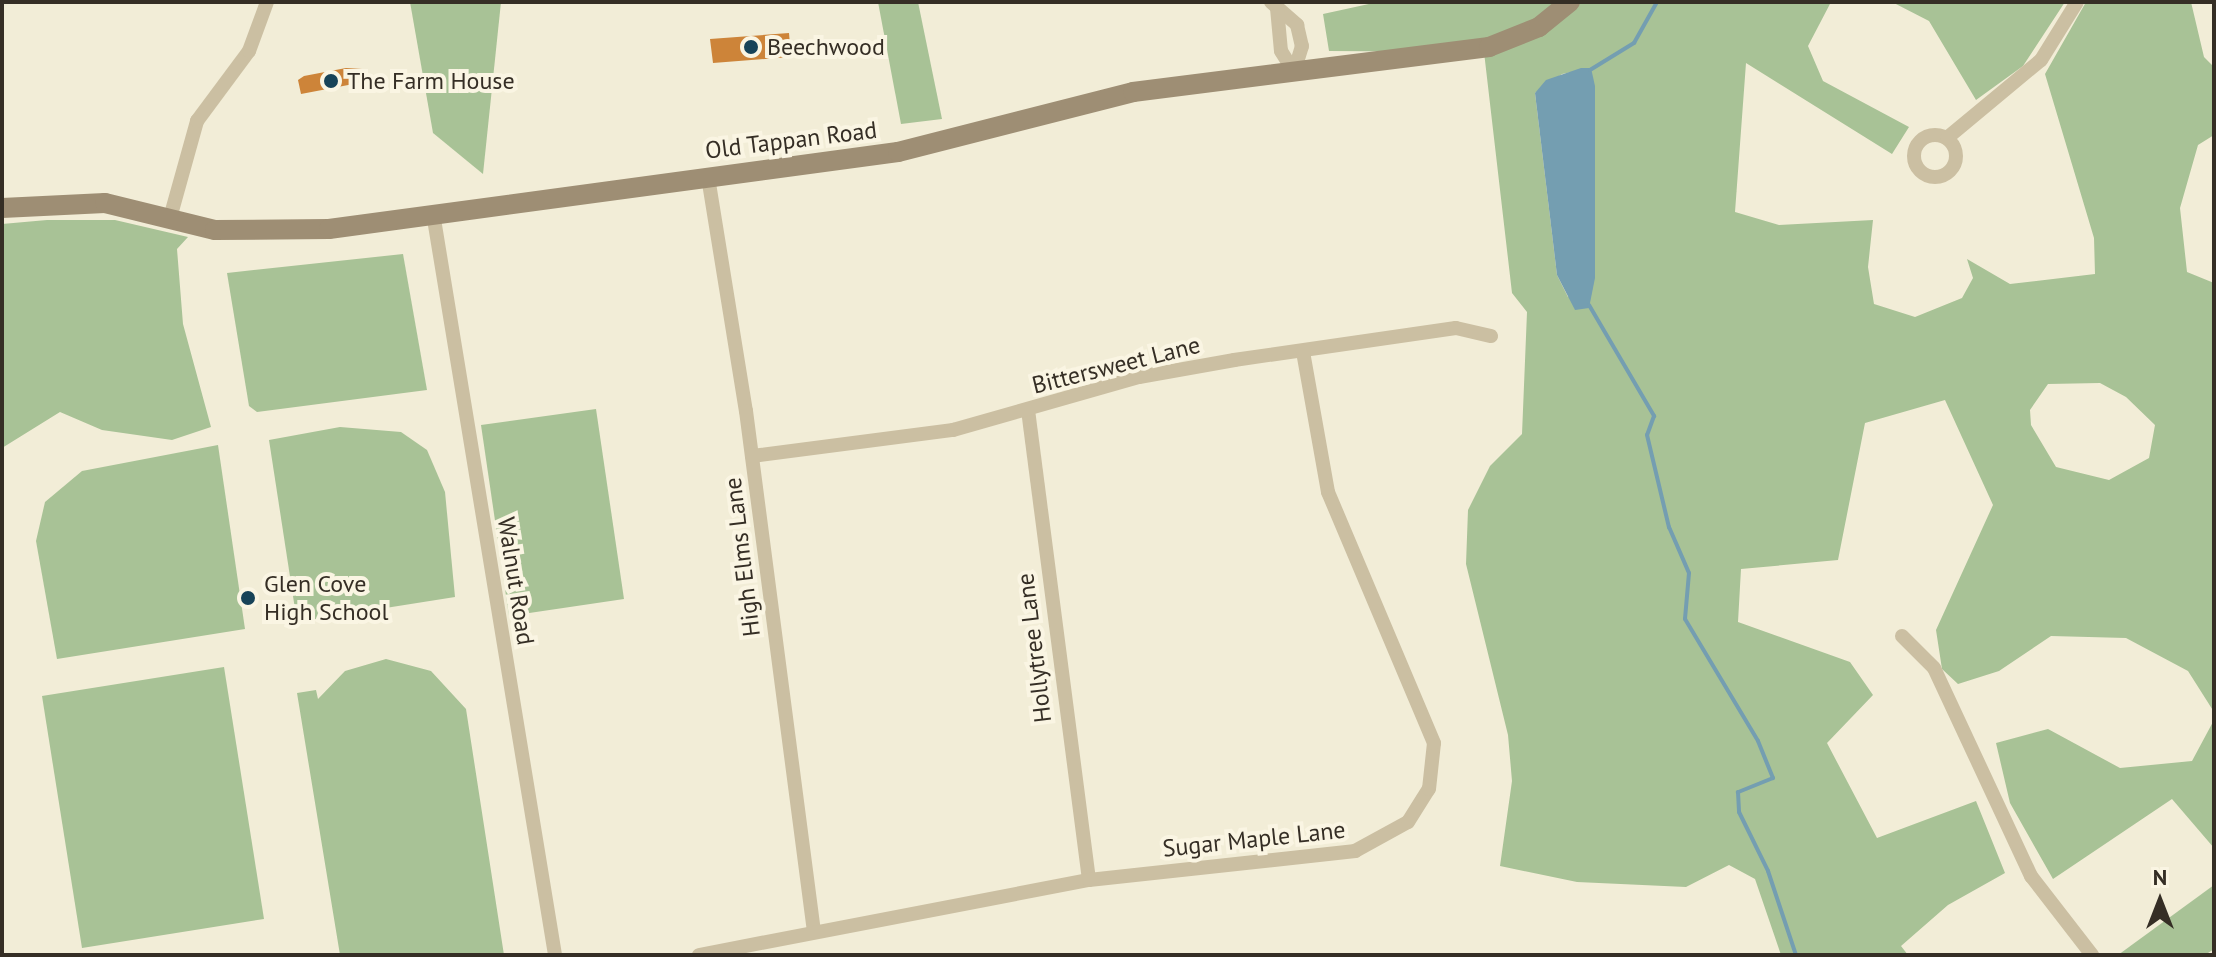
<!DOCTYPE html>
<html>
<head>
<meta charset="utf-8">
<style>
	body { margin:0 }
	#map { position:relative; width:2216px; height:957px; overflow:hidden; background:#f2edd7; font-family:"PT Sans",sans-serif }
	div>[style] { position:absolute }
	.green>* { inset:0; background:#a8c296 }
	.water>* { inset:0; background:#749eb1 }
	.stream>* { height:4px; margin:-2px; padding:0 2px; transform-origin:2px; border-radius:2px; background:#749eb1 }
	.building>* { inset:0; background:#cd8439 }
	.street>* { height:14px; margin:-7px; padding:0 7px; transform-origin:7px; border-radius:7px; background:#cbbfa2 }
	.street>.ring { margin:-7px; padding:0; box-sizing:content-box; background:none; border:14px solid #cbbfa2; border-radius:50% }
	.secondary>* { height:20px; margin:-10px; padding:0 10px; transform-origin:10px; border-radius:10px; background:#9e8e74 }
	.dots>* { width:22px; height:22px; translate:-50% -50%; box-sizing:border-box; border:4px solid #faf5e3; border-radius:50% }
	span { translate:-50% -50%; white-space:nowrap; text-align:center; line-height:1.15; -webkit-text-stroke:8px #faf5e3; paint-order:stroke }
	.poi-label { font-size:24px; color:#352e25 }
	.left { translate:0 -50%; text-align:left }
	.street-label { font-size:24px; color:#352e25 }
	.frame { position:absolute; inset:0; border:4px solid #352e25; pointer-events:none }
	.north { position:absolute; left:2120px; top:861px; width:80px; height:80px; -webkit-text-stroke:6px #faf5e3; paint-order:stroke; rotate:0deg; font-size:22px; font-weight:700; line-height:32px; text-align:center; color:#352e25 }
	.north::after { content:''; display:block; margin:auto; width:28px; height:36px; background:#352e25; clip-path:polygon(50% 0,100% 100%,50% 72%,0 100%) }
</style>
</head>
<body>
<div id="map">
	<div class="green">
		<i style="clip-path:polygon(410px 2px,501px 2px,483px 174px,433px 133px)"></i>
		<i style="clip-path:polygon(878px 2px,918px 2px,942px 119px,901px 124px)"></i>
		<i style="clip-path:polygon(evenodd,1378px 2px,1831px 2px,1808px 46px,1823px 81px,1909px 127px,1892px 154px,1746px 63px,1735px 212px,1779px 225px,1873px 220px,1868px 267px,1874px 304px,1915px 317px,1962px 298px,1973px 278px,1967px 259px,2010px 284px,2095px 274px,2094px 238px,2045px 74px,2086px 2px,2191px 2px,2204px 57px,2214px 67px,2214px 135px,2198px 145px,2180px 208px,2187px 272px,2214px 283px,2214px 712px,2188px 671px,2126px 638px,2051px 636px,1999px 671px,1958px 684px,1942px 669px,1936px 630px,1993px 505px,1945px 400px,1865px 423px,1838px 560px,1741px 569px,1738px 622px,1850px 662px,1873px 695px,1827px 743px,1877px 838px,1976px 801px,2005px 873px,1948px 905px,1901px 946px,1908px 955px,1781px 955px,1755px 879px,1729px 865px,1686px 887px,1577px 882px,1500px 866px,1512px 781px,1508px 735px,1466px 564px,1468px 510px,1490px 466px,1522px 434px,1527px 312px,1512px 293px,1484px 52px,1329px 51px,1323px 14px,1378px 2px,1591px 68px,1595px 277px,1568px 297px,1557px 275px,1535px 93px,1562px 74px,1591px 68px,1378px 2px,2100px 383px,2126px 397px,2155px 425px,2149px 458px,2109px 480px,2056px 467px,2031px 425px,2030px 410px,2048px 384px,2100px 383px)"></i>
		<i style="clip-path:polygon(1892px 2px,2065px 2px,2023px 66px,1976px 100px,1929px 21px)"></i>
		<i style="clip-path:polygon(47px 220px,115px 220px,188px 237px,177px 249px,183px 324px,211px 427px,172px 440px,102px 430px,60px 412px,2px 448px,2px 224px)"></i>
		<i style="clip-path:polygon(403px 254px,427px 390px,257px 412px,249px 406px,227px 273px)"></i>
		<i style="clip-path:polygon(596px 409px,624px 599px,509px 616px,481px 425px)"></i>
		<i style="clip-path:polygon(340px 427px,401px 432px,427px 450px,445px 492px,455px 597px,297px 622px,269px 440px)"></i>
		<i style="clip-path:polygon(218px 445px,245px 629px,57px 659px,36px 541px,45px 502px,82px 471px)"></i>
		<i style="clip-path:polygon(386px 659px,431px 671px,466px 709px,504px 955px,340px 955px,297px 693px,316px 690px,318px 699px,345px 671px)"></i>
		<i style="clip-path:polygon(224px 667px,264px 919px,82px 948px,42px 696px)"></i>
		<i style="clip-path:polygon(2214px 720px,2214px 848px,2172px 799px,2053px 879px,2010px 803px,1996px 743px,2048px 729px,2120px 768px,2192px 761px)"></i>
		<i style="clip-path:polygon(2214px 885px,2214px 949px,2205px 955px,2118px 955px)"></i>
	</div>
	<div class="water">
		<i style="clip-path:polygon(1581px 68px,1591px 68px,1595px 86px,1595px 278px,1589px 308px,1575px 310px,1557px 275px,1535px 93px,1546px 80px)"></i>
	</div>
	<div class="stream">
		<i style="left:1590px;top:70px;width:52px;rotate:-31.5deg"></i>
		<i style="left:1634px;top:43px;width:47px;rotate:-60.7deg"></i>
		<i style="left:1589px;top:305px;width:129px;rotate:59.6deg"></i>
		<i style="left:1654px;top:416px;width:20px;rotate:110deg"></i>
		<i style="left:1647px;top:435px;width:95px;rotate:76.6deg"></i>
		<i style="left:1669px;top:527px;width:50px;rotate:66.5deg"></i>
		<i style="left:1689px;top:573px;width:46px;rotate:95deg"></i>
		<i style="left:1685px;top:619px;width:142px;rotate:59.1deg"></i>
		<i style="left:1758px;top:741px;width:40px;rotate:68deg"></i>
		<i style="left:1773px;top:778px;width:38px;rotate:158deg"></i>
		<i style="left:1738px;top:792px;width:20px;rotate:87deg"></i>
		<i style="left:1739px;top:812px;width:66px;rotate:63.8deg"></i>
		<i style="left:1768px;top:871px;width:89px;rotate:71.6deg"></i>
	</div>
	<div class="building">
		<i style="clip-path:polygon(789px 33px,791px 57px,713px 63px,710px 39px)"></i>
		<i style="clip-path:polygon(346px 68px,362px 69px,364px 82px,301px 94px,298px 80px,304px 76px)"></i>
	</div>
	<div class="street">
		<i style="left:1271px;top:2px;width:35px;rotate:41deg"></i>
		<i style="left:1297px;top:25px;width:22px;rotate:77deg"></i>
		<i style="left:1302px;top:46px;width:27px;rotate:107deg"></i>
		<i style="left:1277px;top:8px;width:43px;rotate:84.7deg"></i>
		<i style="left:1281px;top:51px;width:25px;rotate:58deg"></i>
		<i class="ring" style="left:1914px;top:135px;width:28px;height:28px"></i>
		<i style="left:1947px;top:138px;width:122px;rotate:-39.7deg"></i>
		<i style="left:2041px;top:60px;width:68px;rotate:-58.2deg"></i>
		<i style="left:708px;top:177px;width:237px;rotate:80.8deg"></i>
		<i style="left:746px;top:411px;width:525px;rotate:82.56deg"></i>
		<i style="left:433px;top:213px;width:752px;rotate:80.66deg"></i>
		<i style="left:170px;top:218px;width:101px;rotate:-74.4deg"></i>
		<i style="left:197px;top:121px;width:87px;rotate:-53.4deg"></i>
		<i style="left:249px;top:51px;width:52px;rotate:-69.8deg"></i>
		<i style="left:1028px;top:410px;width:474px;rotate:82.6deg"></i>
		<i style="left:752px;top:456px;width:203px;rotate:-7.4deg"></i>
		<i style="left:953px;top:430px;width:193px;rotate:-15.9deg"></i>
		<i style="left:1139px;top:377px;width:97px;rotate:-10.1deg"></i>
		<i style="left:1234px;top:360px;width:224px;rotate:-8.2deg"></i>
		<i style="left:1456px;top:328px;width:36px;rotate:13deg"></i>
		<i style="left:1902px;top:636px;width:45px;rotate:45deg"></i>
		<i style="left:1934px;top:668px;width:230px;rotate:65deg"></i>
		<i style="left:2031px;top:876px;width:100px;rotate:52.3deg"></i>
		<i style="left:699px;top:955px;width:397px;rotate:-10.9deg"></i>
		<i style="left:1089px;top:880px;width:268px;rotate:-6.2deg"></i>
		<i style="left:1355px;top:851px;width:60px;rotate:-28.7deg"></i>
		<i style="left:1408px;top:822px;width:39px;rotate:-58deg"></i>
		<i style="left:1429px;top:789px;width:46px;rotate:-83.8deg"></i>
		<i style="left:1434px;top:743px;width:272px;rotate:-112.9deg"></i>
		<i style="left:1328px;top:492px;width:143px;rotate:-100.1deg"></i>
	</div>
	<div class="secondary">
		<i style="left:2px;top:208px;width:103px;rotate:-2.8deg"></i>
		<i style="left:105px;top:203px;width:113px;rotate:13.8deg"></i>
		<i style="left:215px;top:230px;width:114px;rotate:-0.5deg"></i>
		<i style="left:329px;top:229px;width:574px;rotate:-7.71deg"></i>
		<i style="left:898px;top:152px;width:243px;rotate:-14.3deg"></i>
		<i style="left:1133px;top:92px;width:359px;rotate:-7.2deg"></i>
		<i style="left:1489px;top:47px;width:54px;rotate:-21.8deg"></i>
		<i style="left:1539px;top:27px;width:40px;rotate:-39deg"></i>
	</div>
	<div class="dots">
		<i style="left:751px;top:47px;background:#184358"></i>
		<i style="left:331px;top:81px;background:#184358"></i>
		<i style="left:248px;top:598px;background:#184358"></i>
	</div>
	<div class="poi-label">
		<span class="left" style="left:767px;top:47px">Beechwood</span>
		<span class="left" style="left:347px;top:81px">The Farm House</span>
		<span class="left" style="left:264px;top:598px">Glen Cove<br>High School</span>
	</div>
	<div class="street-label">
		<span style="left:791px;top:140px;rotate:-7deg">Old Tappan Road</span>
		<span style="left:1116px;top:365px;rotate:-14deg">Bittersweet Lane</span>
		<span style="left:742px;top:557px;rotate:-97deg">High Elms Lane</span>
		<span style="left:516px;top:581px;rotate:81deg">Walnut Road</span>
		<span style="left:1034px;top:648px;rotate:-97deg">Hollytree Lane</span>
		<span style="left:1254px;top:839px;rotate:-6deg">Sugar Maple Lane</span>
	</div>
	<div class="frame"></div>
	<div class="north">N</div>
</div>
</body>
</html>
